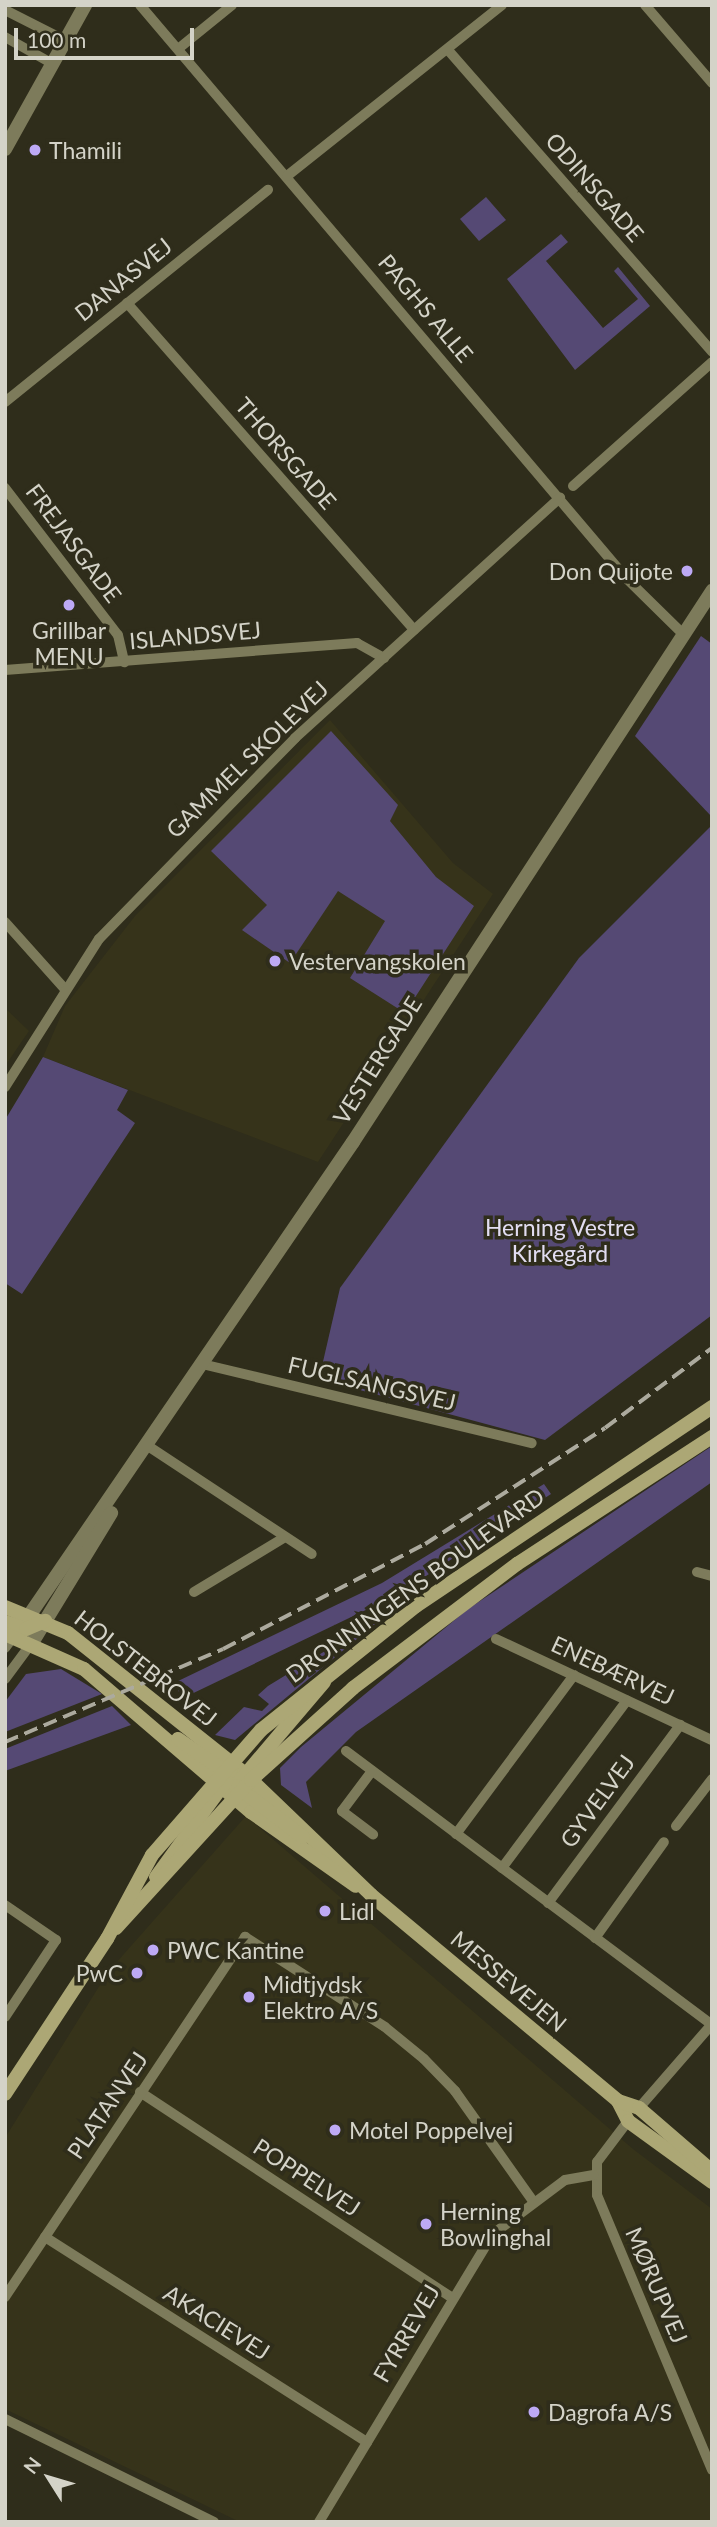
<!DOCTYPE html>
<html>
<head>
<meta charset="utf-8">
<style>
	body { margin:0 }
	#map { position:relative; width:717px; height:2527px; overflow:hidden; background:#2f2d1b; font-family:Lato,sans-serif }
	div>[style] { position:absolute }
	.built>* { inset:0; background:#36331a }
	.green>* { inset:0; background:#554974 }
	.minor>* { height:10px; margin:-5px; padding:0 5px; transform-origin:5px; border-radius:5px; background:#7d7b5b }
	.tertiary>* { height:14px; margin:-7px; padding:0 7px; transform-origin:7px; border-radius:7px; background:#7d7b5b }
	.secondary>* { height:14px; margin:-7px; padding:0 7px; transform-origin:7px; border-radius:7px; background:#aca775 }
	.rail>* { height:3.5px; margin-top:-1.75px; transform-origin:0; background:repeating-linear-gradient(90deg,#acaa9e 0 14px,transparent 0 21px) }
	.dots>* { width:19px; height:19px; translate:-50% -50%; box-sizing:border-box; border:4px solid #2f2d1b; border-radius:50% }
	span { translate:-50% -50%; white-space:nowrap; text-align:center; line-height:1.15; -webkit-text-stroke:7px #2f2d1b; paint-order:stroke }
	.poi-label { font-size:23px; color:#d4d3c8 }
	.left { translate:0 -50%; text-align:left }
	.right { translate:-100% -50%; text-align:right }
	.street-label { font-size:23px; color:#d4d3c8 }
	.park-label { font-size:23px; color:#e2ddf1 }
	.frame { position:absolute; inset:0; border:7px solid #d4d3c8; pointer-events:none }
	.north { position:absolute; left:14px; top:2443px; width:70px; height:70px; -webkit-text-stroke:5px #2f2d1b; paint-order:stroke; rotate:307deg; font-size:19px; font-weight:700; line-height:28px; text-align:center; color:#d4d3c8 }
	.north::after { content:''; display:block; margin:auto; width:24px; height:32px; background:#d4d3c8; clip-path:polygon(50% 0,100% 100%,50% 72%,0 100%) }
	.scale { position:absolute; left:14px; top:28px; width:180px; height:32px; box-sizing:border-box; border:4px solid #d4d3c8; border-top:0; padding-left:9px; font-size:21px; line-height:24px; white-space:nowrap; color:#d4d3c8; -webkit-text-stroke:5px #2f2d1b; paint-order:stroke }
</style>
</head>
<body>
<div id="map">
	<div class="built">
		<i style="clip-path:polygon(330px 720px,453px 863px,493px 894px,318px 1162px,43px 1057px,65px 1006px,135px 916px)"></i>
		<i style="clip-path:polygon(5px 1008px,29px 1031px,5px 1066px)"></i>
		<i style="clip-path:polygon(246px 1816px,633px 2149px,712px 2209px,712px 2522px,240px 2522px,5px 2409px,5px 2138px,108px 1972px)"></i>
	</div>
	<div class="green">
		<i style="clip-path:polygon(486px 197px,506px 220px,479px 241px,460px 219px)"></i>
		<i style="clip-path:polygon(561px 234px,568px 242px,546px 261px,603px 328px,638px 299px,614px 271px,618px 267px,650px 306px,575px 370px,507px 279px)"></i>
		<i style="clip-path:polygon(701px 636px,712px 644px,712px 817px,635px 736px)"></i>
		<i style="clip-path:polygon(331px 731px,398px 805px,390px 821px,436px 877px,474px 906px,405px 1013px,350px 978px,385px 921px,338px 891px,290px 963px,242px 930px,267px 905px,211px 851px)"></i>
		<i style="clip-path:polygon(712px 825px,712px 1315px,545px 1440px,319px 1379px,340px 1288px,579px 958px)"></i>
		<i style="clip-path:polygon(43px 1057px,128px 1090px,117px 1110px,135px 1123px,22px 1294px,5px 1283px,5px 1120px)"></i>
		<i style="clip-path:polygon(712px 1446px,712px 1482px,356px 1732px,306px 1782px,312px 1808px,281px 1785px,280px 1768px,301px 1747px,468px 1609px)"></i>
		<i style="clip-path:polygon(544px 1484px,551px 1494px,397px 1595px,181px 1699px,176px 1682px,382px 1583px)"></i>
		<i style="clip-path:polygon(392px 1610px,235px 1740px,215px 1735px,244px 1707px,262px 1711px,269px 1704px,258px 1695px,268px 1686px)"></i>
		<i style="clip-path:polygon(61px 1669px,102px 1694px,5px 1732px,5px 1702px,26px 1674px)"></i>
		<i style="clip-path:polygon(112px 1706px,131px 1725px,5px 1771px,5px 1749px)"></i>
	</div>
	<div class="minor">
		<i style="left:140px;top:5px;width:753px;rotate:49.69deg"></i>
		<i style="left:627px;top:579px;width:78px;rotate:44.5deg"></i>
		<i style="left:645px;top:5px;width:103px;rotate:49.3deg"></i>
		<i style="left:5px;top:10px;width:68px;rotate:26.9deg"></i>
		<i style="left:5px;top:37px;width:55px;rotate:29.4deg"></i>
		<i style="left:178px;top:49px;width:70px;rotate:-39.2deg"></i>
		<i style="left:448px;top:50px;width:401px;rotate:48.8deg"></i>
		<i style="left:287px;top:176px;width:275px;rotate:-38.5deg"></i>
		<i style="left:127px;top:303px;width:435px;rotate:48.7deg"></i>
		<i style="left:5px;top:402px;width:338px;rotate:-38.9deg"></i>
		<i style="left:573px;top:486px;width:186px;rotate:-41.7deg"></i>
		<i style="left:5px;top:488px;width:185px;rotate:52.5deg"></i>
		<i style="left:118px;top:635px;width:28px;rotate:77deg"></i>
		<i style="left:5px;top:670px;width:353px;rotate:-4.4deg"></i>
		<i style="left:357px;top:643px;width:31px;rotate:29deg"></i>
		<i style="left:5px;top:922px;width:89px;rotate:48.2deg"></i>
		<i style="left:5px;top:1087px;width:175px;rotate:-57.6deg"></i>
		<i style="left:99px;top:939px;width:281px;rotate:-45.7deg"></i>
		<i style="left:295px;top:738px;width:358px;rotate:-42.2deg"></i>
		<i style="left:202px;top:1364px;width:339px;rotate:13.5deg"></i>
		<i style="left:148px;top:1446px;width:196px;rotate:33.4deg"></i>
		<i style="left:697px;top:1572px;width:16px;rotate:15deg"></i>
		<i style="left:194px;top:1592px;width:106px;rotate:-31.1deg"></i>
		<i style="left:496px;top:1639px;width:238px;rotate:25.1deg"></i>
		<i style="left:5px;top:1648px;width:15px;rotate:-53deg"></i>
		<i style="left:5px;top:1679px;width:47px;rotate:-53.6deg"></i>
		<i style="left:346px;top:1751px;width:457px;rotate:36.8deg"></i>
		<i style="left:372px;top:1771px;width:50px;rotate:126.9deg"></i>
		<i style="left:342px;top:1811px;width:39px;rotate:37deg"></i>
		<i style="left:676px;top:1826px;width:59px;rotate:-52.5deg"></i>
		<i style="left:456px;top:1834px;width:198px;rotate:-53.4deg"></i>
		<i style="left:502px;top:1868px;width:209px;rotate:-53.3deg"></i>
		<i style="left:548px;top:1903px;width:222px;rotate:-53.4deg"></i>
		<i style="left:5px;top:1905px;width:62px;rotate:34.5deg"></i>
		<i style="left:56px;top:1940px;width:92px;rotate:123.5deg"></i>
		<i style="left:595px;top:1938px;width:118px;rotate:-54.3deg"></i>
		<i style="left:140px;top:2092px;width:372px;rotate:33.4deg"></i>
		<i style="left:639px;top:2108px;width:111px;rotate:-49deg"></i>
		<i style="left:628px;top:2121px;width:51px;rotate:127.1deg"></i>
		<i style="left:597px;top:2162px;width:33px;rotate:90deg"></i>
		<i style="left:597px;top:2195px;width:298px;rotate:67.3deg"></i>
		<i style="left:45px;top:2237px;width:382px;rotate:32.5deg"></i>
		<i style="left:5px;top:2297px;width:433px;rotate:-56.3deg"></i>
		<i style="left:245px;top:1937px;width:166px;rotate:32.7deg"></i>
		<i style="left:385px;top:2027px;width:50px;rotate:39.4deg"></i>
		<i style="left:424px;top:2059px;width:45px;rotate:45.9deg"></i>
		<i style="left:455px;top:2091px;width:135px;rotate:54.7deg"></i>
		<i style="left:5px;top:2419px;width:233px;rotate:26.2deg"></i>
		<i style="left:319px;top:2522px;width:336px;rotate:-58.9deg"></i>
		<i style="left:493px;top:2234px;width:90px;rotate:-36.9deg"></i>
		<i style="left:565px;top:2180px;width:29px;rotate:-10deg"></i>
	</div>
	<div class="tertiary">
		<i style="left:5px;top:149px;width:165px;rotate:-60.9deg"></i>
		<i style="left:22px;top:1626px;width:586px;rotate:-55.63deg"></i>
		<i style="left:353px;top:1142px;width:658px;rotate:-56.91deg"></i>
		<i style="left:33px;top:1641px;width:150px;rotate:-58.6deg"></i>
	</div>
	<div class="secondary">
		<i style="left:5px;top:1607px;width:68px;rotate:22.4deg"></i>
		<i style="left:68px;top:1633px;width:225px;rotate:38.5deg"></i>
		<i style="left:244px;top:1773px;width:176px;rotate:43.8deg"></i>
		<i style="left:371px;top:1895px;width:322px;rotate:39.8deg"></i>
		<i style="left:618px;top:2101px;width:22px;rotate:63deg"></i>
		<i style="left:628px;top:2121px;width:104px;rotate:36deg"></i>
		<i style="left:5px;top:1622px;width:22px;rotate:18deg"></i>
		<i style="left:26px;top:1629px;width:21px;rotate:-23deg"></i>
		<i style="left:5px;top:1634px;width:86px;rotate:23.9deg"></i>
		<i style="left:84px;top:1669px;width:220px;rotate:40.6deg"></i>
		<i style="left:251px;top:1812px;width:128px;rotate:35.2deg"></i>
		<i style="left:178px;top:1739px;width:63px;rotate:34.7deg"></i>
		<i style="left:240px;top:1781px;width:130px;rotate:-49.7deg"></i>
		<i style="left:236px;top:1786px;width:84px;rotate:37.3deg"></i>
		<i style="left:156px;top:1877px;width:119px;rotate:-53.9deg"></i>
		<i style="left:116px;top:1928px;width:200px;rotate:-47.6deg"></i>
		<i style="left:251px;top:1780px;width:137px;rotate:-42deg"></i>
		<i style="left:353px;top:1688px;width:206px;rotate:-37.1deg"></i>
		<i style="left:517px;top:1564px;width:233px;rotate:-33.1deg"></i>
		<i style="left:5px;top:2094px;width:186px;rotate:-56.7deg"></i>
		<i style="left:107px;top:1939px;width:95px;rotate:-61.8deg"></i>
		<i style="left:152px;top:1855px;width:166px;rotate:-48.9deg"></i>
		<i style="left:261px;top:1730px;width:198px;rotate:-38.7deg"></i>
		<i style="left:416px;top:1606px;width:357px;rotate:-33.9deg"></i>
		<i style="left:618px;top:2101px;width:22px;rotate:18deg"></i>
		<i style="left:639px;top:2108px;width:96px;rotate:40.8deg"></i>
	</div>
	<div class="rail">
		<i style="left:5px;top:1742px;width:237px;rotate:-23.1deg"></i>
		<i style="left:223px;top:1649px;width:228px;rotate:-27.5deg"></i>
		<i style="left:425px;top:1544px;width:214px;rotate:-32.8deg"></i>
		<i style="left:605px;top:1428px;width:134px;rotate:-36.8deg"></i>
	</div>
	<div class="dots">
		<i style="left:35px;top:150px;background:#bda9f5"></i>
		<i style="left:687px;top:571px;background:#bda9f5"></i>
		<i style="left:69px;top:605px;background:#bda9f5"></i>
		<i style="left:275px;top:961px;background:#bda9f5"></i>
		<i style="left:325px;top:1911px;background:#bda9f5"></i>
		<i style="left:153px;top:1950px;background:#bda9f5"></i>
		<i style="left:137px;top:1973px;background:#bda9f5"></i>
		<i style="left:249px;top:1997px;background:#bda9f5"></i>
		<i style="left:335px;top:2130px;background:#bda9f5"></i>
		<i style="left:426px;top:2224px;background:#bda9f5"></i>
		<i style="left:534px;top:2412px;background:#bda9f5"></i>
	</div>
	<div class="poi-label">
		<span class="left" style="left:49px;top:150px">Thamili</span>
		<span class="right" style="left:673px;top:571px">Don Quijote</span>
		<span style="left:69px;top:643px">Grillbar<br>MENU</span>
		<span class="left" style="left:289px;top:961px">Vestervangskolen</span>
		<span class="left" style="left:339px;top:1911px">Lidl</span>
		<span class="left" style="left:167px;top:1950px">PWC Kantine</span>
		<span class="right" style="left:123px;top:1973px">PwC</span>
		<span class="left" style="left:263px;top:1997px">Midtjydsk<br>Elektro A/S</span>
		<span class="left" style="left:349px;top:2130px">Motel Poppelvej</span>
		<span class="left" style="left:440px;top:2224px">Herning<br>Bowlinghal</span>
		<span class="left" style="left:548px;top:2412px">Dagrofa A/S</span>
	</div>
	<div class="street-label">
		<span style="left:595px;top:187px;rotate:49deg">ODINSGADE</span>
		<span style="left:123px;top:279px;rotate:-39deg">DANASVEJ</span>
		<span style="left:426px;top:308px;rotate:50deg">PAGHS ALLE</span>
		<span style="left:286px;top:453px;rotate:49deg">THORSGADE</span>
		<span style="left:74px;top:543px;rotate:53deg">FREJASGADE</span>
		<span style="left:195px;top:635px;rotate:-5deg">ISLANDSVEJ</span>
		<span style="left:247px;top:759px;rotate:-44deg">GAMMEL SKOLEVEJ</span>
		<span style="left:377px;top:1060px;rotate:-58deg">VESTERGADE</span>
		<span style="left:372px;top:1383px;rotate:13deg">FUGLSANGSVEJ</span>
		<span style="left:415px;top:1585px;rotate:-36deg">DRONNINGENS BOULEVARD</span>
		<span style="left:146px;top:1668px;rotate:38deg">HOLSTEBROVEJ</span>
		<span style="left:613px;top:1670px;rotate:25deg">ENEBÆRVEJ</span>
		<span style="left:597px;top:1801px;rotate:-54deg">GYVELVEJ</span>
		<span style="left:509px;top:1981px;rotate:40deg">MESSEVEJEN</span>
		<span style="left:107px;top:2105px;rotate:-56deg">PLATANVEJ</span>
		<span style="left:307px;top:2177px;rotate:33deg">POPPELVEJ</span>
		<span style="left:657px;top:2285px;rotate:67deg">MØRUPVEJ</span>
		<span style="left:217px;top:2322px;rotate:32deg">AKACIEVEJ</span>
		<span style="left:406px;top:2333px;rotate:-60deg">FYRREVEJ</span>
	</div>
	<div class="park-label">
		<span style="left:560px;top:1240px">Herning Vestre<br>Kirkegård</span>
	</div>
	<div class="frame"></div>
	<div class="north">N</div>
	<div class="scale">100 m</div>
</div>
</body>
</html>
